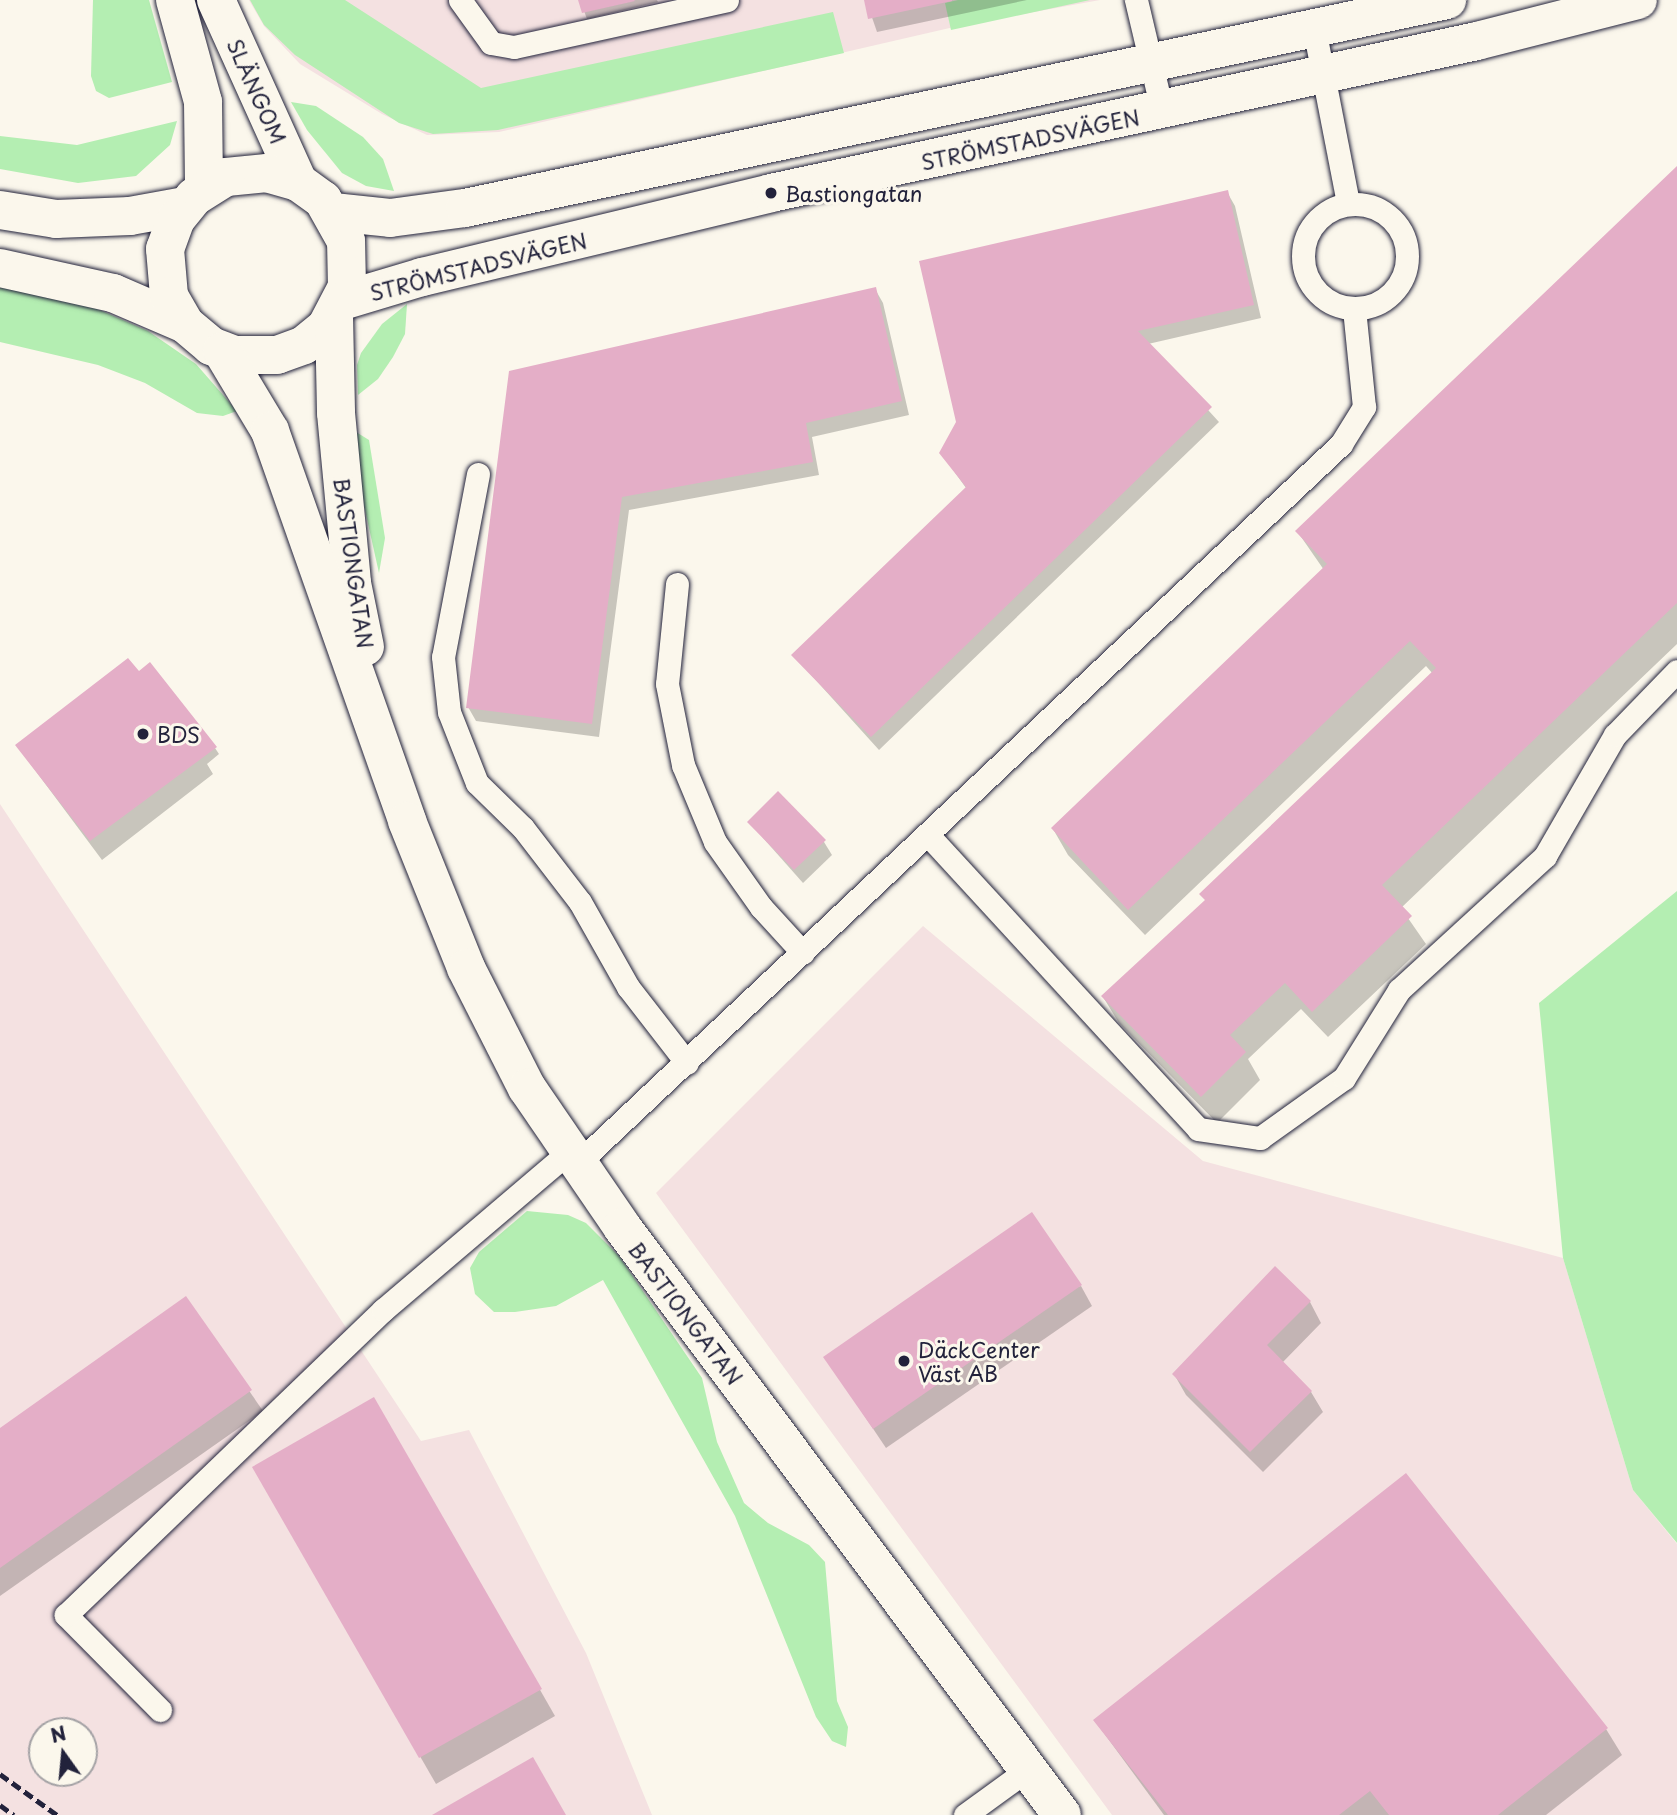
<!DOCTYPE html>
<html>
<head>
<meta charset="utf-8">
<style>
	body { margin:0 }
	#map { position:relative; width:1677px; height:1815px; overflow:hidden; background:#fbf7ec; font-family:"Playpen Sans",sans-serif }
	div>[style] { position:absolute }
	.built>* { inset:0; background:#f4e1e1 }
	.green>* { inset:0; background:#b4eeb2 }
	.shadow>* { inset:0; background:#0003 }
	.building>* { inset:0; background:#e4aec7 }
	.roads { filter:drop-shadow(0 0 2px #22223b) drop-shadow(0 0 2px #22223b) }
	.lane>* { height:23px; margin:-11.5px; padding:0 11.5px; transform-origin:11.5px; border-radius:11.5px; background:#fbf7ec }
	.lane>.ring { margin:-11.5px; padding:0; box-sizing:content-box; background:none; border:23px solid #fbf7ec; border-radius:50% }
	.street>* { height:38px; margin:-19px; padding:0 19px; transform-origin:19px; border-radius:19px; background:#fbf7ec }
	.secondary>* { height:38px; margin:-19px; padding:0 19px; transform-origin:19px; border-radius:19px; background:#fbf7ec }
	.rail>* { height:5px; margin-top:-2.5px; transform-origin:0; background:repeating-linear-gradient(90deg,#22223b 0 10px,transparent 0 15px) }
	.dots>* { width:19px; height:19px; translate:-50% -50%; box-sizing:border-box; border:4px solid #fbf7ec; border-radius:50% }
	span { translate:-50% -50%; white-space:nowrap; text-align:center; line-height:1.15; -webkit-text-stroke:6px #fbf7ec; paint-order:stroke }
	.street-label { font-size:21px; color:#22223b }
	.poi-label { font-size:21px; color:#22223b }
	.left { translate:0 -50%; text-align:left }
	.north { position:absolute; left:28px; top:1717px; width:70px; height:70px; box-sizing:border-box; background:#fbf7ec; border:2px solid #a4a2a5; border-radius:50%; rotate:345deg; font-size:19px; font-weight:700; line-height:28px; text-align:center; color:#22223b }
	.north::after { content:''; display:block; margin:auto; width:24px; height:32px; background:#22223b; clip-path:polygon(50% 0,100% 100%,50% 72%,0 100%) }
</style>
</head>
<body>
<div id="map">
	<div class="built">
		<i style="clip-path:polygon(249px 0,1100px 0,967px 24px,499px 132px,427px 135px,382px 114px,300px 64px,264px 26px)"></i>
		<i style="clip-path:polygon(evenodd,0 804px,421px 1441px,469px 1430px,586px 1653px,652px 1815px,0 1815px,0 804px,42px 1731px,84px 1731px,84px 1773px,42px 1773px,42px 1731px)"></i>
		<i style="clip-path:polygon(923px 926px,1203px 1161px,1563px 1258px,1633px 1490px,1677px 1544px,1677px 1815px,1112px 1815px,656px 1193px)"></i>
	</div>
	<div class="green">
		<i style="clip-path:polygon(93px 0,149px 0,172px 82px,109px 98px,96px 91px,91px 76px)"></i>
		<i style="clip-path:polygon(250px 0,345px 0,481px 88px,833px 12px,844px 53px,498px 130px,433px 134px,399px 123px,295px 55px,264px 25px)"></i>
		<i style="clip-path:polygon(958px 0,1090px 0,951px 30px,945px 3px)"></i>
		<i style="clip-path:polygon(291px 102px,316px 106px,363px 137px,383px 159px,394px 191px,366px 186px,342px 173px,307px 130px)"></i>
		<i style="clip-path:polygon(177px 121px,170px 145px,136px 176px,78px 183px,0 169px,0 136px,77px 145px)"></i>
		<i style="clip-path:polygon(0 285px,93px 307px,148px 331px,196px 364px,237px 411px,223px 416px,197px 413px,145px 383px,98px 365px,0 342px)"></i>
		<i style="clip-path:polygon(407px 304px,405px 334px,393px 357px,378px 379px,358px 395px,357px 365px,361px 353px,382px 324px)"></i>
		<i style="clip-path:polygon(356px 432px,369px 440px,385px 538px,379px 573px,359px 483px)"></i>
		<i style="clip-path:polygon(1677px 891px,1677px 1543px,1633px 1490px,1563px 1258px,1539px 1003px)"></i>
		<i style="clip-path:polygon(527px 1211px,568px 1215px,586px 1223px,619px 1256px,702px 1378px,717px 1442px,744px 1503px,768px 1523px,809px 1545px,825px 1562px,837px 1701px,848px 1727px,846px 1747px,832px 1741px,816px 1717px,735px 1516px,603px 1280px,556px 1306px,515px 1312px,494px 1312px,475px 1294px,470px 1268px,479px 1252px)"></i>
	</div>
	<div class="shadow">
		<i style="clip-path:polygon(580px 0,657px 0,658px 2px,587px 19px)"></i>
		<i style="clip-path:polygon(866px 0,1027px 0,877px 32px)"></i>
		<i style="clip-path:polygon(1677px 168px,1677px 644px,1401px 908px,1426px 944px,1328px 1037px,1301px 1009px,1248px 1059px,1260px 1080px,1217px 1123px,1119px 1023px,1103px 997px,1206px 902px,1433px 674px,1426px 666px,1145px 935px,1068px 855px,1053px 829px,1324px 570px,1297px 531px)"></i>
		<i style="clip-path:polygon(1227px 192px,1235px 206px,1261px 318px,1148px 344px,1219px 422px,879px 750px,794px 656px,966px 488px,941px 453px)"></i>
		<i style="clip-path:polygon(875px 289px,883px 303px,909px 415px,812px 437px,819px 475px,629px 510px,599px 737px,476px 721px,468px 707px,511px 372px)"></i>
		<i style="clip-path:polygon(17px 746px,215px 748px,219px 754px,207px 764px,213px 774px,102px 860px)"></i>
		<i style="clip-path:polygon(749px 822px,824px 842px,832px 855px,803px 883px)"></i>
		<i style="clip-path:polygon(1275px 1269px,1310px 1302px,1321px 1323px,1282px 1363px,1311px 1392px,1323px 1412px,1263px 1472px,1186px 1395px,1174px 1374px)"></i>
		<i style="clip-path:polygon(1081px 1286px,1092px 1306px,886px 1448px,825px 1357px)"></i>
		<i style="clip-path:polygon(185px 1298px,263px 1411px,0 1596px,0 1430px)"></i>
		<i style="clip-path:polygon(374px 1400px,555px 1716px,436px 1784px,254px 1468px)"></i>
		<i style="clip-path:polygon(1095px 1721px,1606px 1729px,1622px 1755px,1546px 1815px,1164px 1815px)"></i>
	</div>
	<div class="building">
		<i style="clip-path:polygon(578px 0,634px 0,635px 1px,582px 13px)"></i>
		<i style="clip-path:polygon(864px 0,952px 0,952px 1px,868px 19px)"></i>
		<i style="clip-path:polygon(1677px 166px,1677px 603px,1382px 885px,1412px 916px,1312px 1012px,1285px 983px,1230px 1035px,1246px 1052px,1201px 1097px,1101px 996px,1205px 900px,1199px 894px,1436px 668px,1410px 641px,1128px 910px,1051px 828px,1327px 564px,1295px 531px)"></i>
		<i style="clip-path:polygon(1228px 190px,1254px 305px,1138px 331px,1212px 407px,871px 737px,791px 655px,966px 487px,939px 453px,956px 422px,919px 261px)"></i>
		<i style="clip-path:polygon(876px 287px,902px 401px,806px 423px,813px 462px,622px 497px,592px 724px,466px 708px,509px 371px)"></i>
		<i style="clip-path:polygon(128px 658px,139px 671px,150px 662px,217px 747px,90px 841px,15px 745px)"></i>
		<i style="clip-path:polygon(778px 791px,826px 840px,794px 870px,747px 822px)"></i>
		<i style="clip-path:polygon(1032px 1212px,1082px 1285px,873px 1429px,823px 1357px)"></i>
		<i style="clip-path:polygon(1275px 1266px,1311px 1301px,1267px 1345px,1312px 1391px,1250px 1452px,1172px 1374px)"></i>
		<i style="clip-path:polygon(186px 1296px,252px 1390px,0 1568px,0 1428px)"></i>
		<i style="clip-path:polygon(374px 1397px,542px 1689px,419px 1758px,252px 1467px)"></i>
		<i style="clip-path:polygon(1406px 1473px,1608px 1728px,1498px 1815px,1389px 1815px,1370px 1791px,1339px 1815px,1168px 1815px,1093px 1720px)"></i>
		<i style="clip-path:polygon(533px 1757px,566px 1815px,432px 1815px)"></i>
	</div>
	<div class="roads">
		<div class="lane">
			<i style="left:460px;top:0;width:53px;rotate:54.2deg"></i>
			<i style="left:491px;top:43px;width:23px;rotate:10deg"></i>
			<i style="left:514px;top:47px;width:218px;rotate:-12.4deg"></i>
			<i style="left:1136px;top:0;width:113px;rotate:76.7deg"></i>
			<i style="left:1314px;top:28px;width:178px;rotate:79deg"></i>
			<i class="ring" style="left:1303px;top:204px;width:81px;height:81px"></i>
			<i style="left:478px;top:474px;width:186px;rotate:100.8deg"></i>
			<i style="left:443px;top:657px;width:55px;rotate:83.8deg"></i>
			<i style="left:449px;top:712px;width:76px;rotate:68.5deg"></i>
			<i style="left:477px;top:783px;width:64px;rotate:44.4deg"></i>
			<i style="left:523px;top:828px;width:93px;rotate:52.4deg"></i>
			<i style="left:580px;top:902px;width:98px;rotate:60.5deg"></i>
			<i style="left:628px;top:987px;width:96px;rotate:52.2deg"></i>
			<i style="left:677px;top:584px;width:100px;rotate:95.7deg"></i>
			<i style="left:667px;top:684px;width:83px;rotate:78.8deg"></i>
			<i style="left:683px;top:765px;width:83px;rotate:67.4deg"></i>
			<i style="left:715px;top:842px;width:80px;rotate:54.7deg"></i>
			<i style="left:761px;top:907px;width:62px;rotate:47.6deg"></i>
			<i style="left:928px;top:835px;width:399px;rotate:47.4deg"></i>
			<i style="left:1198px;top:1129px;width:63px;rotate:8.3deg"></i>
			<i style="left:1260px;top:1138px;width:103px;rotate:-35.5deg"></i>
			<i style="left:1344px;top:1078px;width:104px;rotate:-58deg"></i>
			<i style="left:1399px;top:990px;width:198px;rotate:-42.5deg"></i>
			<i style="left:1545px;top:856px;width:140px;rotate:-60deg"></i>
			<i style="left:1615px;top:735px;width:89px;rotate:-45.9deg"></i>
			<i style="left:577px;top:1164px;width:1050px;rotate:-43.3deg"></i>
			<i style="left:1341px;top:444px;width:44px;rotate:-58.1deg"></i>
			<i style="left:1364px;top:407px;width:99px;rotate:-95.8deg"></i>
			<i style="left:160px;top:1710px;width:134px;rotate:-134.7deg"></i>
			<i style="left:66px;top:1615px;width:440px;rotate:-43.9deg"></i>
			<i style="left:383px;top:1310px;width:245px;rotate:-40.4deg"></i>
			<i style="left:965px;top:1815px;width:77px;rotate:-36deg"></i>
		</div>
		<div class="street">
			<i style="left:175px;top:0;width:106px;rotate:74.6deg"></i>
			<i style="left:203px;top:102px;width:87px;rotate:89.3deg"></i>
			<i style="left:216px;top:0;width:200px;rotate:65.7deg"></i>
		</div>
		<div class="secondary">
			<i style="left:0;top:210px;width:57px;rotate:9.1deg"></i>
			<i style="left:56px;top:219px;width:74px;rotate:-2.3deg"></i>
			<i style="left:130px;top:216px;width:56px;rotate:-10.3deg"></i>
			<i style="left:333px;top:212px;width:57px;rotate:6deg"></i>
			<i style="left:390px;top:218px;width:76px;rotate:-7.6deg"></i>
			<i style="left:465px;top:208px;width:1004px;rotate:-11.96deg"></i>
			<i style="left:0;top:268px;width:116px;rotate:12.5deg"></i>
			<i style="left:113px;top:293px;width:78px;rotate:23.3deg"></i>
			<i style="left:185px;top:324px;width:34px;rotate:40deg"></i>
			<i style="left:211px;top:346px;width:26px;rotate:21deg"></i>
			<i style="left:235px;top:355px;width:42px"></i>
			<i style="left:277px;top:355px;width:29px;rotate:-20deg"></i>
			<i style="left:304px;top:345px;width:28px;rotate:-39deg"></i>
			<i style="left:326px;top:327px;width:45px;rotate:-62.3deg"></i>
			<i style="left:347px;top:287px;width:46px;rotate:-91.2deg"></i>
			<i style="left:346px;top:241px;width:47px;rotate:-119.3deg"></i>
			<i style="left:323px;top:200px;width:31px;rotate:-144deg"></i>
			<i style="left:298px;top:182px;width:32px;rotate:-164deg"></i>
			<i style="left:267px;top:173px;width:41px;rotate:174.4deg"></i>
			<i style="left:226px;top:177px;width:38px;rotate:148deg"></i>
			<i style="left:194px;top:197px;width:28px;rotate:129deg"></i>
			<i style="left:176px;top:219px;width:32px;rotate:110deg"></i>
			<i style="left:165px;top:249px;width:47px;rotate:85.1deg"></i>
			<i style="left:169px;top:296px;width:32px;rotate:60deg"></i>
			<i style="left:342px;top:301px;width:84px;rotate:-16.7deg"></i>
			<i style="left:422px;top:277px;width:359px;rotate:-13.5deg"></i>
			<i style="left:771px;top:193px;width:722px;rotate:-12.15deg"></i>
			<i style="left:1477px;top:41px;width:166px;rotate:-14.3deg"></i>
			<i style="left:334px;top:316px;width:97px;rotate:88.8deg"></i>
			<i style="left:336px;top:413px;width:171px;rotate:84.6deg"></i>
			<i style="left:352px;top:583px;width:65px;rotate:78.5deg"></i>
			<i style="left:222px;top:351px;width:93px;rotate:59deg"></i>
			<i style="left:270px;top:431px;width:413px;rotate:70.6deg"></i>
			<i style="left:407px;top:821px;width:158px;rotate:68.1deg"></i>
			<i style="left:466px;top:968px;width:135px;rotate:63.1deg"></i>
			<i style="left:527px;top:1088px;width:168px;rotate:55.6deg"></i>
			<i style="left:622px;top:1227px;width:734px;rotate:53.19deg"></i>
		</div>
	</div>
	<div class="rail">
		<i style="left:0;top:1774px;width:70px;rotate:35.7deg"></i>
		<i style="left:0;top:1805px;width:17px;rotate:36deg"></i>
	</div>
	<div class="dots">
		<i style="left:771px;top:193px;background:#22223b"></i>
		<i style="left:143px;top:734px;background:#22223b"></i>
		<i style="left:904px;top:1361px;background:#22223b"></i>
	</div>
	<div class="street-label">
		<span style="left:257px;top:91px;rotate:66deg">SLÄNGOM</span>
		<span style="left:1030px;top:139px;rotate:-12deg">STRÖMSTADSVÄGEN</span>
		<span style="left:478px;top:266px;rotate:-14deg">STRÖMSTADSVÄGEN</span>
		<span style="left:354px;top:563px;rotate:82deg">BASTIONGATAN</span>
		<span style="left:686px;top:1313px;rotate:53deg">BASTIONGATAN</span>
	</div>
	<div class="poi-label">
		<span class="left" style="left:785px;top:193px">Bastiongatan</span>
		<span class="left" style="left:157px;top:734px">BDS</span>
		<span class="left" style="left:918px;top:1361px">DäckCenter<br>Väst AB</span>
	</div>
	<div class="north">N</div>
</div>
</body>
</html>
